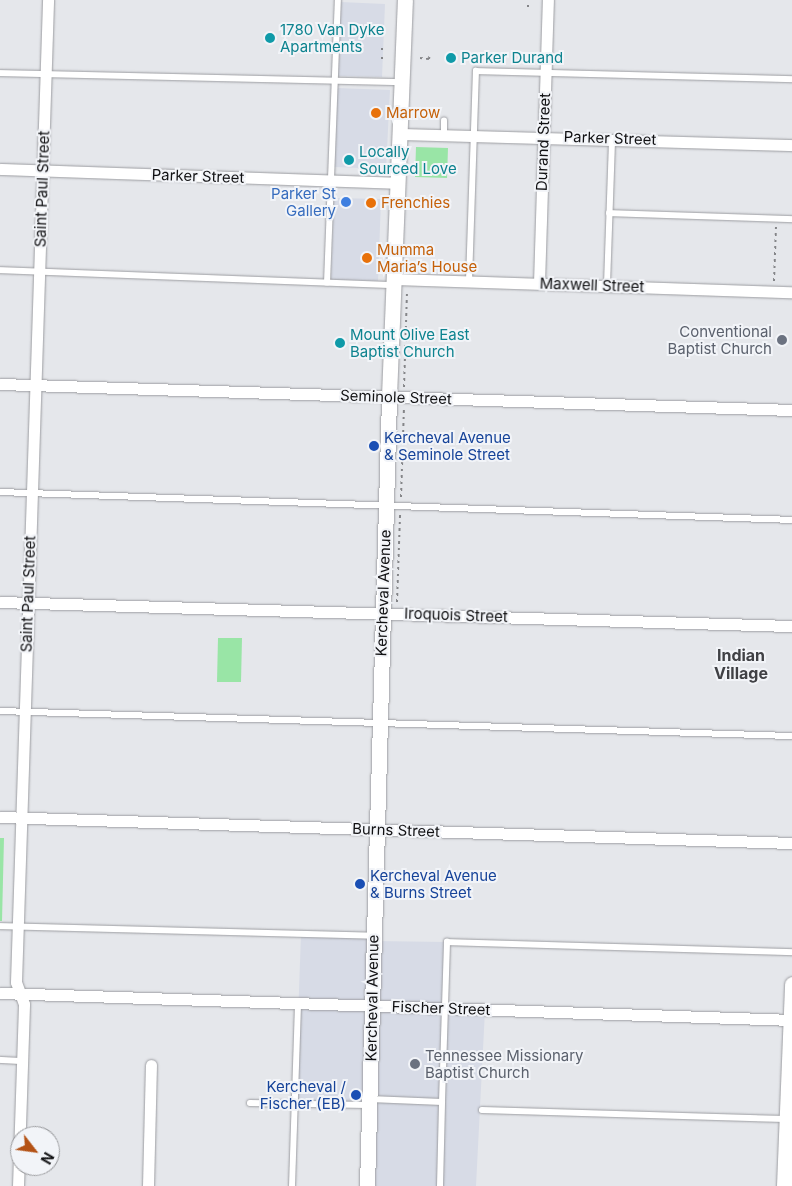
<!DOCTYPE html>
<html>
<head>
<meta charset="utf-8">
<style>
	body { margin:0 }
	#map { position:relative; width:792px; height:1186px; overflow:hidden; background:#e5e7eb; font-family:Inter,sans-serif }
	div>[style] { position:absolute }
	.built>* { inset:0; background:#d7dbe6 }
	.green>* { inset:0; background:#99e5a6 }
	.path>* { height:2px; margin-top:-1px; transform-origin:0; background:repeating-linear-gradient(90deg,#848588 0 2.5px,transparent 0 6.5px) }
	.roads { filter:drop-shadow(0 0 1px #9c9da1) drop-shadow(0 0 1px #9c9da1) }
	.service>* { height:5.5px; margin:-2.75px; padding:0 2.75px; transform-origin:2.75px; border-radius:2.75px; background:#fff }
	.minor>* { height:11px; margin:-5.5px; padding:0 5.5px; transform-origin:5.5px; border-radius:5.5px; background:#fff }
	.tertiary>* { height:15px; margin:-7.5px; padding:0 7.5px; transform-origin:7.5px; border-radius:7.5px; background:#fff }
	.dots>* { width:14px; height:14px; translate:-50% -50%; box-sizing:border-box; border:2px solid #f2f4f8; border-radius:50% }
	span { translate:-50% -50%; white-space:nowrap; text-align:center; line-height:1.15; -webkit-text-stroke:4px #f2f4f8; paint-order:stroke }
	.culture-label { font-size:15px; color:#0d838f }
	.left { translate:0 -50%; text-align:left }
	.food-label { font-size:15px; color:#c56008 }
	.street-label { font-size:15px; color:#111113 }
	.shop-label { font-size:15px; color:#366cbe }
	.right { translate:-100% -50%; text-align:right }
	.worship-label { font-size:15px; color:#5b616d }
	.transit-label { font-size:15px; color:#164399 }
	.neighbourhood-label { font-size:16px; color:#404145; font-weight:700 }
	.north { position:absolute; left:10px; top:1126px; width:50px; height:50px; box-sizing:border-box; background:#f2f4f8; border:1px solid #98999c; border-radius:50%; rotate:120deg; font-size:14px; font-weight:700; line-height:20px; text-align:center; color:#111113 }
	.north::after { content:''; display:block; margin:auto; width:18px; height:22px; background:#b45215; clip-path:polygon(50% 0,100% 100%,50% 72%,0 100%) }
</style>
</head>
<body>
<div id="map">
	<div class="built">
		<i style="clip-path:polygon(340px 2px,385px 4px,382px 77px,338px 76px)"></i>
		<i style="clip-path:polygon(337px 88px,390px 90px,386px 169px,334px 167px)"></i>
		<i style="clip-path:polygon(334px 198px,381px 199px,378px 281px,331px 280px)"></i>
		<i style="clip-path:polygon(301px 934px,372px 936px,373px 941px,447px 942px,445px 1008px,485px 1010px,476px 1186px,367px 1186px,369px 1106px,295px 1104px)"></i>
	</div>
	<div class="green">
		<i style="clip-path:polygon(416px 147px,448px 148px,447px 178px,415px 177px)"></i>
		<i style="clip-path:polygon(218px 638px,242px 638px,241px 682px,217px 682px)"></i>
		<i style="clip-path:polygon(0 838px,4px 838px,2px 921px,0 921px)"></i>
	</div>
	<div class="path">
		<i style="left:528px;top:7px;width:3px;rotate:-90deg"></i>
		<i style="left:381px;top:49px;width:6px"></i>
		<i style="left:381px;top:58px;width:5px"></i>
		<i style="left:420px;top:58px;width:9px;rotate:6deg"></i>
		<i style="left:429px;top:59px;width:6px;rotate:-81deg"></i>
		<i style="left:774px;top:281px;width:55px;rotate:-87.9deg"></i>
		<i style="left:404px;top:387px;width:95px;rotate:-88.2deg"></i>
		<i style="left:401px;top:497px;width:90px;rotate:-88.1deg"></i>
		<i style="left:397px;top:602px;width:87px;rotate:-88deg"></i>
	</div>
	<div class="roads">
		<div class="service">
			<i style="left:0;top:73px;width:401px;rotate:1.3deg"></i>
			<i style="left:444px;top:134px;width:13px;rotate:-90deg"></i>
			<i style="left:609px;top:213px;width:183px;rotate:1.9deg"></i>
			<i style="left:0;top:270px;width:393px;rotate:2.2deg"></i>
			<i style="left:469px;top:281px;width:210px;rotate:-88.1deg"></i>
			<i style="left:476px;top:71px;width:316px;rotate:1.5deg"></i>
			<i style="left:327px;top:283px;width:283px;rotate:-87.8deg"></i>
			<i style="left:607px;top:285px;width:145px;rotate:-88deg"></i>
			<i style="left:0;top:492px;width:792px;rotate:2.02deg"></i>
			<i style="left:0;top:711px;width:792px;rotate:1.81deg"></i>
			<i style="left:0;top:926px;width:372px;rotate:1.5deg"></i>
			<i style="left:0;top:1060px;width:22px;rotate:3deg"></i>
			<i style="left:370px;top:1099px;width:72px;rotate:2.4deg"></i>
			<i style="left:442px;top:1102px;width:160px;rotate:-88.2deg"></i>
			<i style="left:447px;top:942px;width:345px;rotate:1.7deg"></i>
			<i style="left:250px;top:1103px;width:117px;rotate:1deg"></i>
			<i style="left:482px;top:1110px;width:303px;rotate:1.7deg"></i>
			<i style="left:292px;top:1186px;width:183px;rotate:-88.1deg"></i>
			<i style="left:440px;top:1186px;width:84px;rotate:-88.6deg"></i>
		</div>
		<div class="minor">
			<i style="left:398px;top:134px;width:394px;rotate:1.6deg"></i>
			<i style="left:0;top:169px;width:397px;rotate:2deg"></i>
			<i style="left:393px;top:279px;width:399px;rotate:1.9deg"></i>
			<i style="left:539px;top:283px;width:283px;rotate:-88.2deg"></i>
			<i style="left:0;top:384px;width:792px;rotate:1.88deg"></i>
			<i style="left:0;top:602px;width:792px;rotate:1.74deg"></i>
			<i style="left:0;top:817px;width:792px;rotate:1.88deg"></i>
			<i style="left:0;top:993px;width:792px;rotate:1.95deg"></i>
			<i style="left:18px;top:1186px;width:182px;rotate:-88.1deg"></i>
			<i style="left:24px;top:1004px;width:23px;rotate:-110deg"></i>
			<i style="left:16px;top:982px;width:983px;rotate:-88.13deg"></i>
			<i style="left:148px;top:1186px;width:121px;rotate:-88.6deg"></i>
		</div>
		<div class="tertiary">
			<i style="left:367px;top:1186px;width:790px;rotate:-88.4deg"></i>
			<i style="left:389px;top:396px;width:396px;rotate:-87.7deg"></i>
			<i style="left:784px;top:1186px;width:202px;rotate:-87.7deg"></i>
		</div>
	</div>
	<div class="dots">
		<i style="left:270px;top:38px;background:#0f9aa8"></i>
		<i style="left:451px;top:58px;background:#0f9aa8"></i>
		<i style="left:376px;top:113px;background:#e8710a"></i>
		<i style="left:349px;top:160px;background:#0f9aa8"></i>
		<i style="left:346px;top:202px;background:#3f7fe0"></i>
		<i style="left:371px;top:203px;background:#e8710a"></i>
		<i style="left:367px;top:258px;background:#e8710a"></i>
		<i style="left:782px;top:340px;background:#6b7280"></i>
		<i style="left:340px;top:343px;background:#0f9aa8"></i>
		<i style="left:374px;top:446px;background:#1a4fb4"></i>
		<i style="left:360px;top:884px;background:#1a4fb4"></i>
		<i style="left:415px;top:1064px;background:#6b7280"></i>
		<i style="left:356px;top:1095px;background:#1a4fb4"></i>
	</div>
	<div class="culture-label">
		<span class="left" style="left:280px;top:38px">1780 Van Dyke<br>Apartments</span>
		<span class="left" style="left:461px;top:58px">Parker Durand</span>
		<span class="left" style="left:359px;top:160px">Locally<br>Sourced Love</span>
		<span class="left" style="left:350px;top:343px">Mount Olive East<br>Baptist Church</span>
	</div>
	<div class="food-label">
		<span class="left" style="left:386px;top:113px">Marrow</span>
		<span class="left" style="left:381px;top:203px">Frenchies</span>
		<span class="left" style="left:377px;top:258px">Mumma<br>Maria’s House</span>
	</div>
	<div class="street-label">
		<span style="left:610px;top:138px;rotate:2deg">Parker Street</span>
		<span style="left:543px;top:142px;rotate:-88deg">Durand Street</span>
		<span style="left:198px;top:176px;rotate:2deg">Parker Street</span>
		<span style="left:42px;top:189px;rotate:-88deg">Saint Paul Street</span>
		<span style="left:592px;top:285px;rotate:2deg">Maxwell Street</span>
		<span style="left:396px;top:397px;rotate:2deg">Seminole Street</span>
		<span style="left:383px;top:593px;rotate:-88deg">Kercheval Avenue</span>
		<span style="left:28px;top:594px;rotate:-88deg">Saint Paul Street</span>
		<span style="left:456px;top:615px;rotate:2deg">Iroquois Street</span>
		<span style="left:396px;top:830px;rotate:2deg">Burns Street</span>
		<span style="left:372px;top:998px;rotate:-89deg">Kercheval Avenue</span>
		<span style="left:441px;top:1008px;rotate:2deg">Fischer Street</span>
	</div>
	<div class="shop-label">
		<span class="right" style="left:336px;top:202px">Parker St<br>Gallery</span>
	</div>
	<div class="worship-label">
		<span class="right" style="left:772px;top:340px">Conventional<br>Baptist Church</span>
		<span class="left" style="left:425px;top:1064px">Tennessee Missionary<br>Baptist Church</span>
	</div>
	<div class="transit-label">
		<span class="left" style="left:384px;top:446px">Kercheval Avenue<br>&amp; Seminole Street</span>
		<span class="left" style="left:370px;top:884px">Kercheval Avenue<br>&amp; Burns Street</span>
		<span class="right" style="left:346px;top:1095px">Kercheval /<br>Fischer (EB)</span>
	</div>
	<div class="neighbourhood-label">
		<span style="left:741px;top:664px">Indian<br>Village</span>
	</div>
	<div class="north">N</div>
</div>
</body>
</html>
